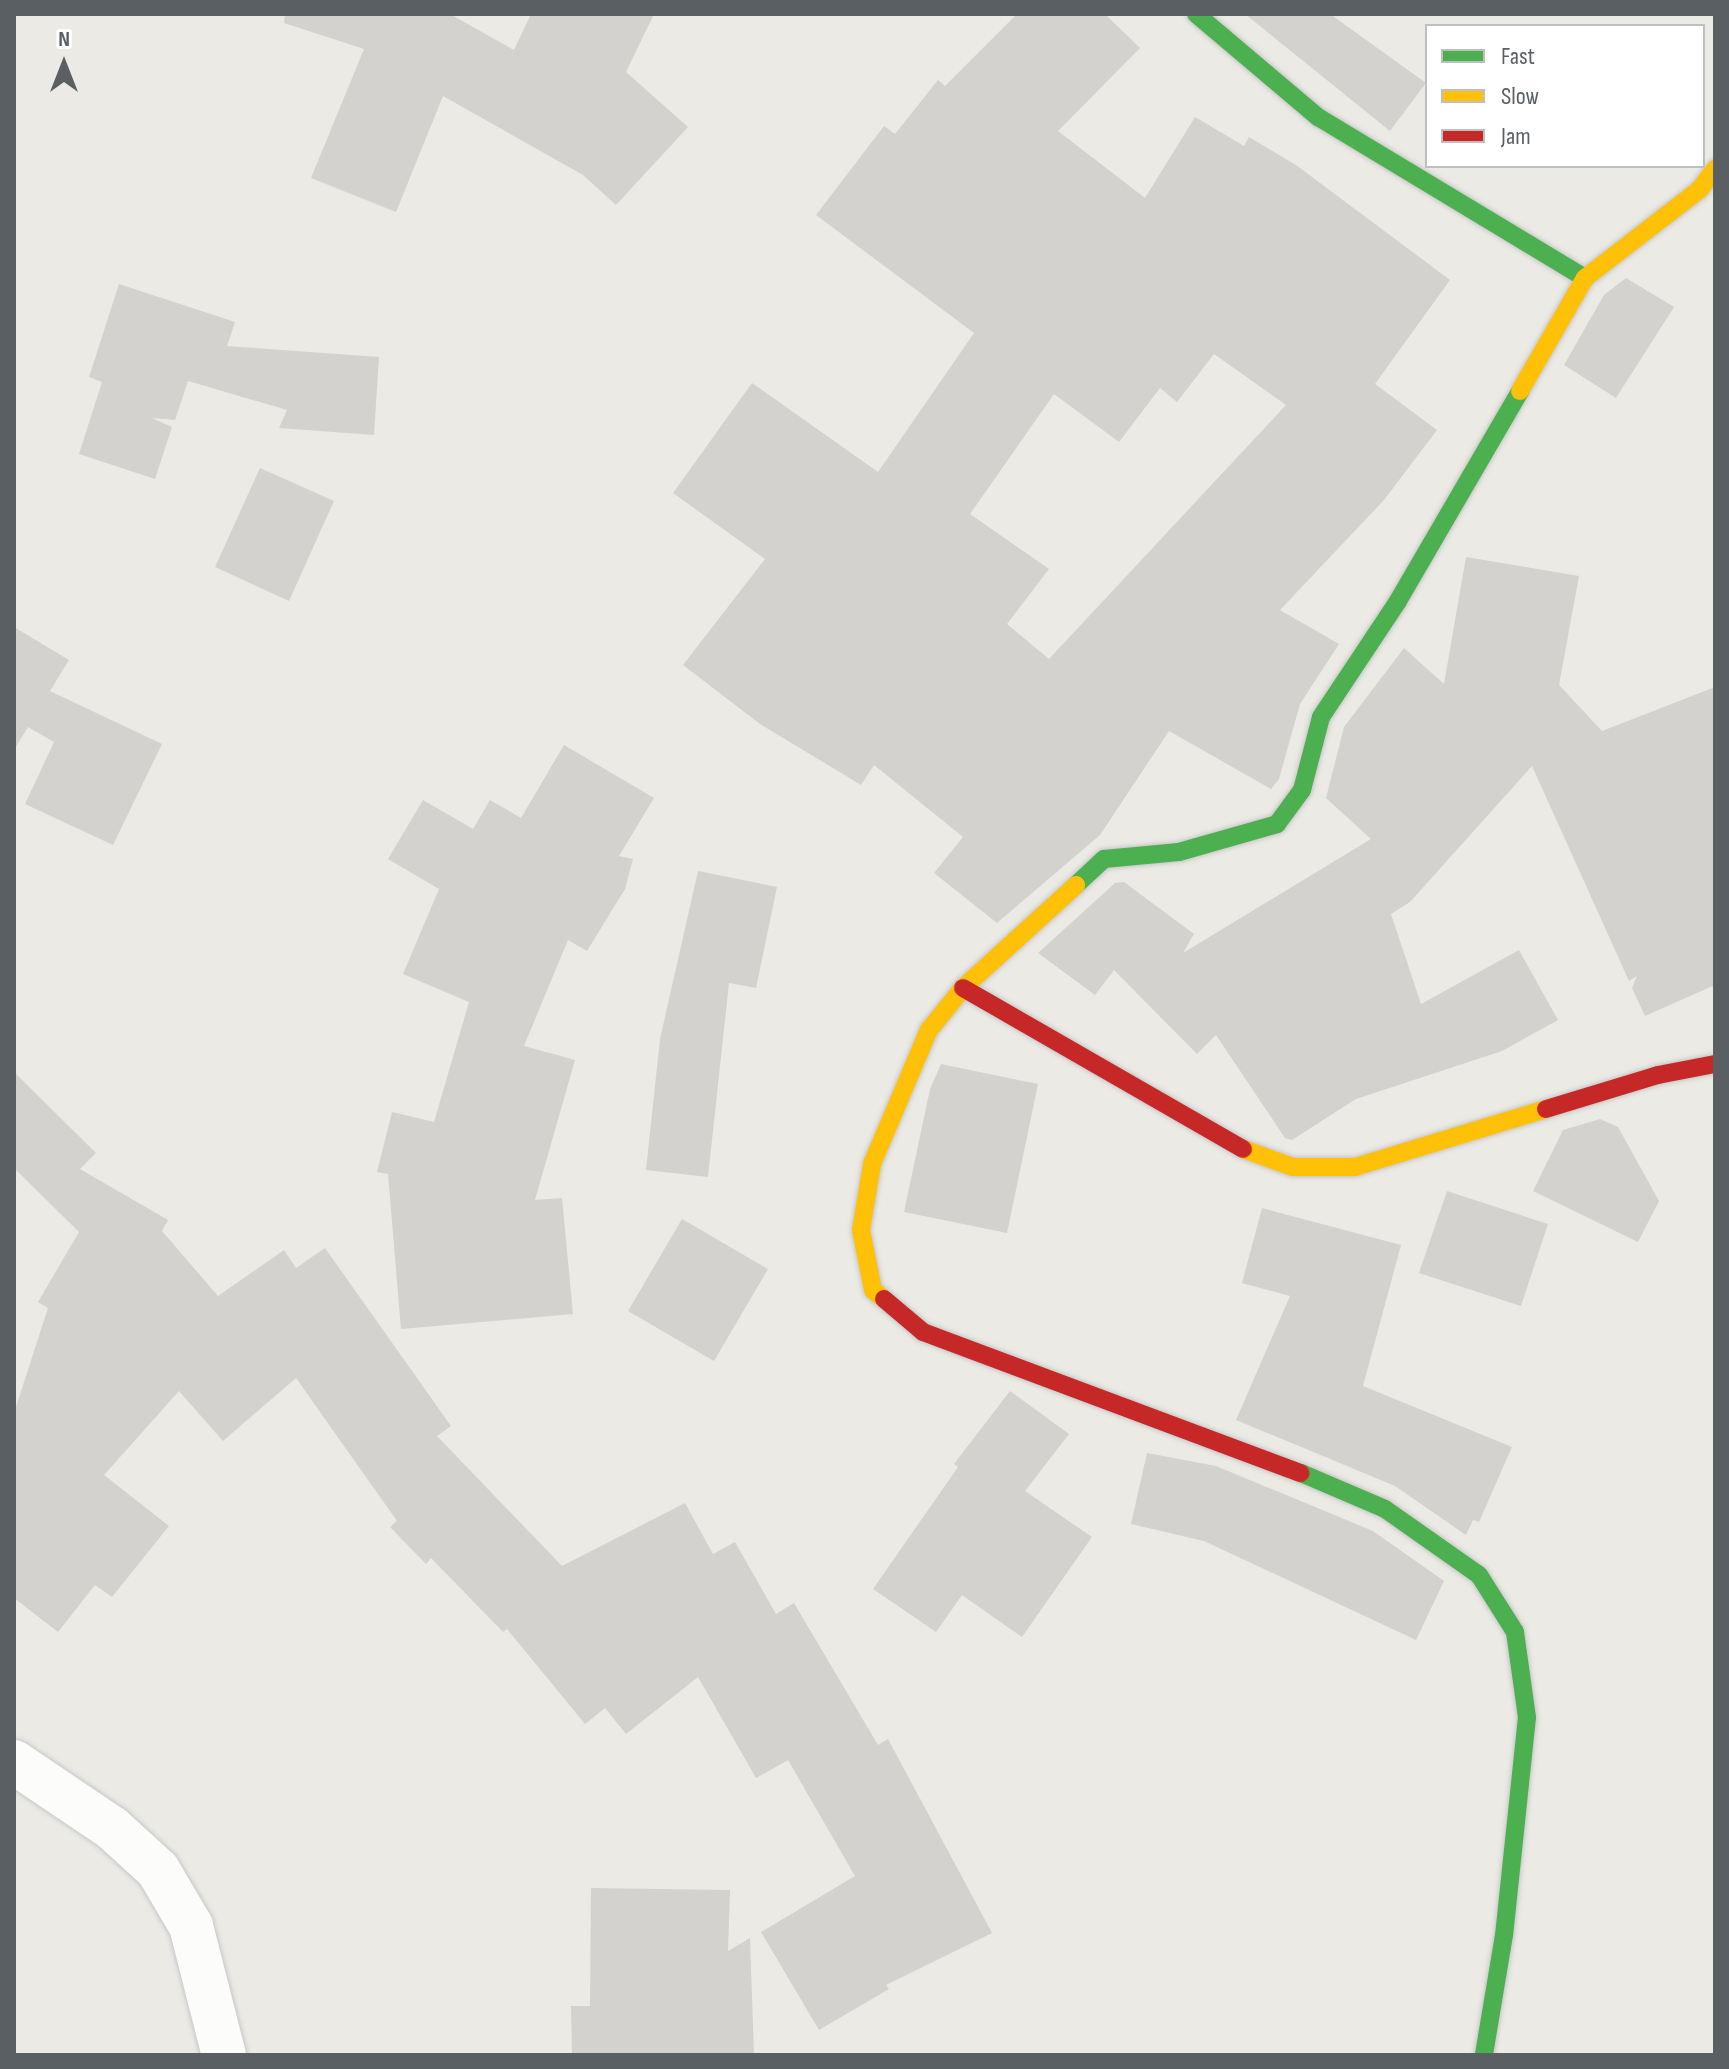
<!DOCTYPE html>
<html>
<head>
<meta charset="utf-8">
<style>
	body { margin:0 }
	#map { position:relative; width:1729px; height:2069px; overflow:hidden; background:#ebeae5; font-family:"Sofia Sans Condensed",sans-serif }
	div>[style] { position:absolute }
	.building>* { inset:0; background:#d3d2cf }
	.roads { filter:drop-shadow(0 0 2px #c7c7c6) drop-shadow(0 0 2px #c7c7c6) }
	.street>* { height:44px; margin:-22px; padding:0 22px; transform-origin:22px; border-radius:22px; background:#fcfcfb }
	.fast>* { height:18px; margin:-9px; padding:0 9px; transform-origin:9px; border-radius:9px; background:#4caf50 }
	.slow>* { height:18px; margin:-9px; padding:0 9px; transform-origin:9px; border-radius:9px; background:#ffc107 }
	.jam>* { height:18px; margin:-9px; padding:0 9px; transform-origin:9px; border-radius:9px; background:#c62828 }
	span { translate:-50% -50%; white-space:nowrap; text-align:center; line-height:1.15; -webkit-text-stroke:7px #fff; paint-order:stroke }
	.frame { position:absolute; inset:0; border:16px solid #5a5f64; pointer-events:none }
	.legend { position:absolute; left:1425px; top:24px; width:280px; height:144px; box-sizing:border-box; background:#fff; border:2px solid #bdbfc1; margin:0; padding:10px 14px; list-style:none; font-size:24px; color:#5a5f64 }
	.legend li { display:flex; align-items:center; gap:16px; height:40px }
	.legend b { width:40px; border:2px solid #bdbfc1 }
	.north { position:absolute; left:24px; top:24px; width:80px; height:80px; -webkit-text-stroke:6px #fff; paint-order:stroke; rotate:0deg; font-size:22px; font-weight:700; line-height:32px; text-align:center; color:#5a5f64 }
	.north::after { content:''; display:block; margin:auto; width:28px; height:36px; background:#5a5f64; clip-path:polygon(50% 0,100% 100%,50% 72%,0 100%) }
</style>
</head>
<body>
<div id="map">
	<div class="building">
		<i style="clip-path:polygon(285px 14px,450px 14px,514px 50px,531px 14px,654px 14px,626px 72px,688px 127px,616px 205px,583px 175px,443px 96px,396px 212px,311px 178px,364px 49px,284px 23px)"></i>
		<i style="clip-path:polygon(evenodd,1017px 14px,1105px 14px,1140px 48px,1058px 131px,1145px 198px,1195px 117px,1244px 146px,1249px 137px,1296px 165px,1450px 280px,1375px 384px,1437px 430px,1384px 500px,1280px 610px,1339px 644px,1300px 704px,1279px 779px,1271px 789px,1169px 731px,1100px 835px,997px 923px,934px 873px,963px 837px,874px 765px,861px 785px,760px 724px,683px 665px,765px 559px,673px 493px,752px 383px,878px 472px,974px 333px,816px 215px,884px 126px,895px 134px,938px 80px,945px 86px,1017px 14px,1214px 354px,1286px 405px,1049px 659px,1007px 624px,1049px 569px,970px 514px,1054px 394px,1119px 442px,1160px 388px,1177px 402px,1214px 354px)"></i>
		<i style="clip-path:polygon(1245px 14px,1330px 14px,1426px 83px,1390px 131px)"></i>
		<i style="clip-path:polygon(1626px 278px,1674px 307px,1616px 398px,1564px 365px,1604px 295px)"></i>
		<i style="clip-path:polygon(119px 284px,235px 322px,227px 346px,379px 357px,374px 435px,279px 428px,287px 410px,188px 381px,175px 420px,152px 418px,172px 427px,155px 479px,79px 454px,102px 382px,89px 377px)"></i>
		<i style="clip-path:polygon(260px 468px,334px 501px,289px 601px,215px 567px)"></i>
		<i style="clip-path:polygon(1466px 557px,1579px 576px,1559px 685px,1602px 731px,1715px 687px,1715px 985px,1645px 1016px,1632px 988px,1637px 976px,1629px 981px,1532px 766px,1410px 902px,1391px 914px,1421px 1004px,1519px 950px,1558px 1020px,1502px 1051px,1356px 1099px,1292px 1140px,1285px 1138px,1216px 1035px,1197px 1054px,1114px 970px,1095px 995px,1038px 953px,1115px 883px,1124px 882px,1194px 934px,1183px 953px,1371px 839px,1326px 798px,1344px 727px,1404px 648px,1444px 684px)"></i>
		<i style="clip-path:polygon(14px 627px,69px 660px,50px 691px,162px 744px,113px 845px,25px 804px,54px 742px,28px 727px,14px 750px)"></i>
		<i style="clip-path:polygon(564px 745px,654px 798px,619px 856px,633px 859px,625px 889px,587px 951px,568px 940px,524px 1046px,575px 1060px,535px 1200px,562px 1198px,573px 1314px,401px 1329px,388px 1174px,377px 1172px,392px 1112px,434px 1122px,469px 1002px,403px 974px,439px 889px,388px 859px,423px 800px,473px 829px,490px 800px,521px 818px)"></i>
		<i style="clip-path:polygon(698px 871px,777px 887px,756px 988px,729px 983px,708px 1177px,646px 1170px,660px 1039px)"></i>
		<i style="clip-path:polygon(941px 1064px,1038px 1084px,1007px 1233px,904px 1212px,930px 1089px)"></i>
		<i style="clip-path:polygon(14px 1072px,96px 1153px,80px 1169px,168px 1220px,162px 1231px,218px 1296px,284px 1250px,296px 1268px,325px 1248px,451px 1426px,437px 1436px,562px 1566px,685px 1503px,713px 1554px,735px 1542px,776px 1614px,794px 1603px,878px 1745px,888px 1739px,992px 1933px,886px 1985px,889px 1989px,819px 2030px,761px 1932px,855px 1876px,788px 1760px,756px 1778px,698px 1677px,626px 1734px,605px 1708px,585px 1724px,507px 1629px,503px 1632px,431px 1558px,426px 1564px,390px 1527px,397px 1521px,296px 1378px,223px 1441px,179px 1391px,104px 1475px,169px 1526px,112px 1597px,95px 1585px,58px 1632px,14px 1598px,14px 1413px,48px 1308px,38px 1302px,79px 1232px,14px 1168px)"></i>
		<i style="clip-path:polygon(1600px 1119px,1618px 1127px,1659px 1201px,1638px 1242px,1533px 1191px,1563px 1130px)"></i>
		<i style="clip-path:polygon(1447px 1191px,1548px 1224px,1521px 1306px,1419px 1273px)"></i>
		<i style="clip-path:polygon(1262px 1208px,1401px 1245px,1363px 1386px,1512px 1447px,1479px 1522px,1473px 1520px,1466px 1535px,1395px 1486px,1236px 1420px,1290px 1296px,1242px 1283px)"></i>
		<i style="clip-path:polygon(682px 1219px,768px 1269px,714px 1361px,628px 1311px)"></i>
		<i style="clip-path:polygon(1010px 1391px,1069px 1434px,1025px 1491px,1092px 1537px,1022px 1637px,962px 1595px,936px 1632px,873px 1589px,958px 1467px,954px 1464px)"></i>
		<i style="clip-path:polygon(1147px 1453px,1216px 1466px,1373px 1531px,1444px 1581px,1416px 1640px,1204px 1541px,1131px 1524px)"></i>
		<i style="clip-path:polygon(591px 1888px,730px 1890px,728px 1951px,750px 1938px,754px 2055px,572px 2055px,571px 2006px,590px 2006px)"></i>
	</div>
	<div class="roads">
		<div class="street">
			<i style="left:14px;top:1762px;width:118px;rotate:34deg"></i>
			<i style="left:112px;top:1828px;width:62px;rotate:42.4deg"></i>
			<i style="left:158px;top:1870px;width:65px;rotate:59.5deg"></i>
			<i style="left:191px;top:1926px;width:133px;rotate:75.7deg"></i>
		</div>
		<div class="fast">
			<i style="left:1196px;top:14px;width:160px;rotate:40.2deg"></i>
			<i style="left:1318px;top:117px;width:312px;rotate:31.1deg"></i>
			<i style="left:1076px;top:885px;width:38px;rotate:-43deg"></i>
			<i style="left:1104px;top:859px;width:75px;rotate:-5.3deg"></i>
			<i style="left:1179px;top:852px;width:102px;rotate:-15.9deg"></i>
			<i style="left:1277px;top:824px;width:42px;rotate:-53.7deg"></i>
			<i style="left:1302px;top:790px;width:75px;rotate:-75.4deg"></i>
			<i style="left:1321px;top:717px;width:139px;rotate:-56.4deg"></i>
			<i style="left:1398px;top:601px;width:243px;rotate:-59.8deg"></i>
			<i style="left:1301px;top:1473px;width:91px;rotate:23.2deg"></i>
			<i style="left:1385px;top:1509px;width:115px;rotate:35.1deg"></i>
			<i style="left:1479px;top:1575px;width:67px;rotate:57.7deg"></i>
			<i style="left:1515px;top:1632px;width:86px;rotate:82deg"></i>
			<i style="left:1527px;top:1717px;width:219px;rotate:96deg"></i>
			<i style="left:1504px;top:1935px;width:122px;rotate:99.5deg"></i>
		</div>
		<div class="slow">
			<i style="left:1520px;top:391px;width:130px;rotate:-60.1deg"></i>
			<i style="left:1585px;top:278px;width:145px;rotate:-37.7deg"></i>
			<i style="left:1700px;top:189px;width:25px;rotate:-53deg"></i>
			<i style="left:1243px;top:1149px;width:53px;rotate:19.8deg"></i>
			<i style="left:1293px;top:1167px;width:62px"></i>
			<i style="left:1355px;top:1167px;width:200px;rotate:-16.9deg"></i>
			<i style="left:884px;top:1299px;width:14px;rotate:-141deg"></i>
			<i style="left:873px;top:1290px;width:61px;rotate:-101.3deg"></i>
			<i style="left:861px;top:1230px;width:67px;rotate:-80.5deg"></i>
			<i style="left:872px;top:1164px;width:146px;rotate:-67deg"></i>
			<i style="left:929px;top:1030px;width:54px;rotate:-51deg"></i>
			<i style="left:963px;top:988px;width:153px;rotate:-42.3deg"></i>
		</div>
		<div class="jam">
			<i style="left:963px;top:988px;width:323px;rotate:29.9deg"></i>
			<i style="left:1546px;top:1109px;width:117px;rotate:-16.9deg"></i>
			<i style="left:1658px;top:1075px;width:58px;rotate:-10.9deg"></i>
			<i style="left:884px;top:1299px;width:51px;rotate:40.2deg"></i>
			<i style="left:923px;top:1332px;width:403px;rotate:20.5deg"></i>
		</div>
	</div>
	<div class="frame"></div>
	<ul class="legend">
	<li><b style="height:10px;background:#4caf50"></b>Fast</li>
	<li><b style="height:10px;background:#ffc107"></b>Slow</li>
	<li><b style="height:10px;background:#c62828"></b>Jam</li>
	</ul>
	<div class="north">N</div>
</div>
</body>
</html>
